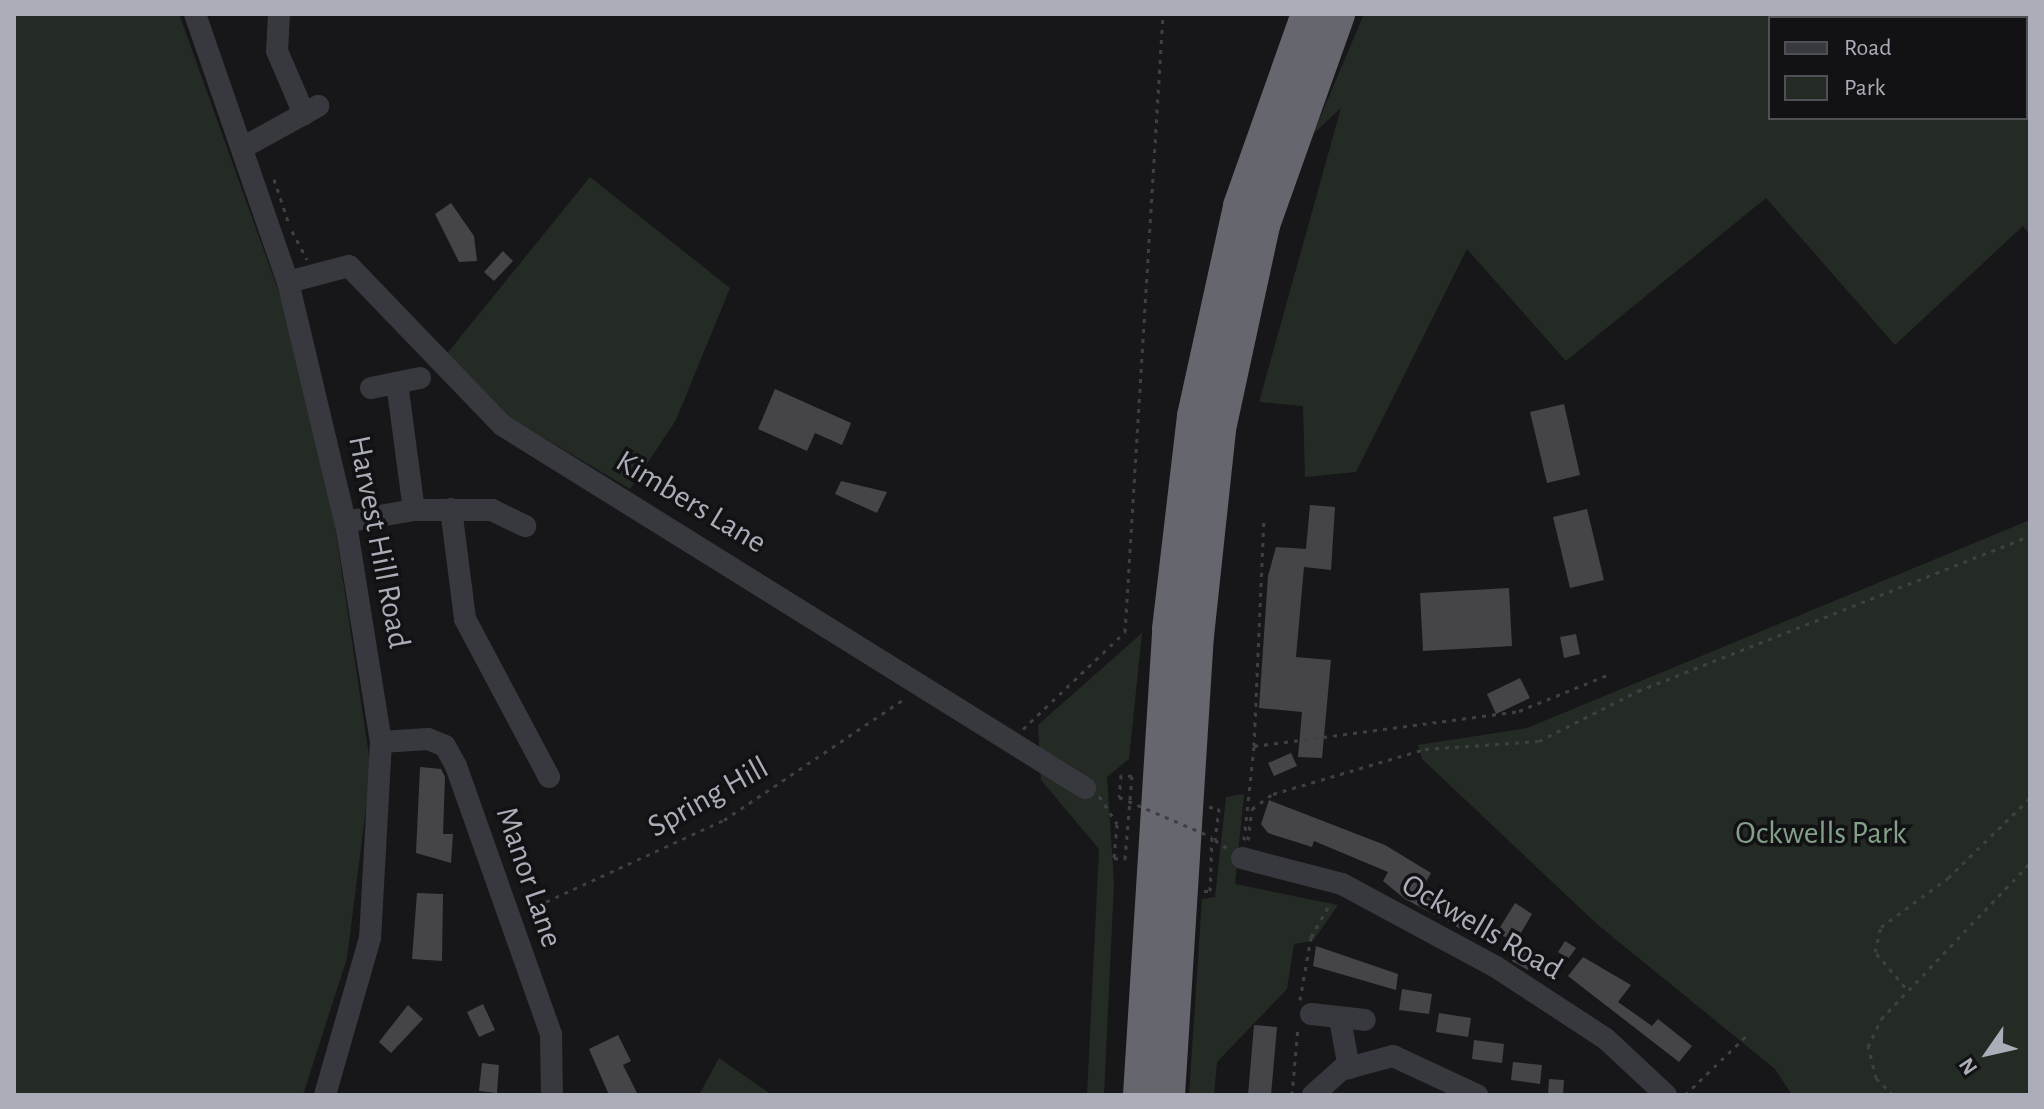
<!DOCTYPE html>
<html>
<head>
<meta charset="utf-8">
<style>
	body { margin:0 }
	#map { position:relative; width:2044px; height:1109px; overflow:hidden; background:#171719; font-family:"Alegreya Sans",sans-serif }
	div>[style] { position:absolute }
	.green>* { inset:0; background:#242b25 }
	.building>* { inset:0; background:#454449 }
	.path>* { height:3px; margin-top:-1.5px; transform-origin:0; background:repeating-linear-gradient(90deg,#3f4044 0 4px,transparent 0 10px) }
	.minor>* { height:22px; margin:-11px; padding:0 11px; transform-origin:11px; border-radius:11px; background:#38393e }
	.highway>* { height:34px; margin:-17px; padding:0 17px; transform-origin:17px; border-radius:17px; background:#65666e }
	.path-bridge>* { height:3px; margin-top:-1.5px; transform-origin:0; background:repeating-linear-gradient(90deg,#3f4044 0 4px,transparent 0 10px) }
	span { translate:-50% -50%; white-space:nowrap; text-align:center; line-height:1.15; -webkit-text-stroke:7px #121214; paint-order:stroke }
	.street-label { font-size:32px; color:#abadb8 }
	.park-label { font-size:32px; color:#83a189 }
	.frame { position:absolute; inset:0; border:16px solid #abadb8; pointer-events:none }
	.legend { position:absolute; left:1768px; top:16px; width:260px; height:104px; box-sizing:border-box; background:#121214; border:2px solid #4f5056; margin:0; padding:10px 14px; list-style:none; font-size:24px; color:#abadb8 }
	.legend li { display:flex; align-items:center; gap:16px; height:40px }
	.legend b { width:40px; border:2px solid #4f5056 }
	.north { position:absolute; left:1948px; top:1013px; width:80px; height:80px; -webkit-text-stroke:6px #121214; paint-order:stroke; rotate:236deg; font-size:22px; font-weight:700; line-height:32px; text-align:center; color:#abadb8 }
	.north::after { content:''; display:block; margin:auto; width:28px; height:36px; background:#abadb8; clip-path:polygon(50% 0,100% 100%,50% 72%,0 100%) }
</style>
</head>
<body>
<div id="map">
	<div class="green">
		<i style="clip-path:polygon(14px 14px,179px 14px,286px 312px,329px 486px,371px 769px,347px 958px,303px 1095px,14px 1095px)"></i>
		<i style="clip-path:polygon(evenodd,1364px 14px,2030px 14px,2030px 235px,2023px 226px,1895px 345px,1766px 198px,1566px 361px,1467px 249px,1356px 472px,1305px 477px,1303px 406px,1259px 402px,1341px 108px,1313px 134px,1364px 14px,1770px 18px,2026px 18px,2026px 118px,1770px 118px,1770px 18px)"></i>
		<i style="clip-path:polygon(590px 177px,730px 288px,676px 420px,630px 489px,506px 415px,445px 356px)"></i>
		<i style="clip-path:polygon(2030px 520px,2030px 1095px,1792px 1095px,1775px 1069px,1598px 925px,1422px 759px,1418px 745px,1527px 728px)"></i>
		<i style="clip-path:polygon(1142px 633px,1129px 759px,1107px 777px,1114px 883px,1104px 1095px,1087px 1095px,1099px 849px,1041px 780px,1038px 725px)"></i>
		<i style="clip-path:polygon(1244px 794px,1235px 884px,1338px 905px,1313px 941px,1294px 944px,1287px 989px,1217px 1062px,1214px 1095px,1189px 1095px,1202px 899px,1215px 897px,1226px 797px)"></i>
		<i style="clip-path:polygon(719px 1058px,769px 1093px,771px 1095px,699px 1095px)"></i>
	</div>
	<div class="building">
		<i style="clip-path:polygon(451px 203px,474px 236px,477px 261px,459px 262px,435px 214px)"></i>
		<i style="clip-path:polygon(503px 251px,513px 261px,494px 281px,484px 272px)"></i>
		<i style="clip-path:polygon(775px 389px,851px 423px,842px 445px,815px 433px,807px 451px,758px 429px)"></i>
		<i style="clip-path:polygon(1564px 404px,1580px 475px,1547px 483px,1530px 412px)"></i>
		<i style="clip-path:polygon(841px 481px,887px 492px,877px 513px,835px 494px)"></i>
		<i style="clip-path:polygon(1310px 505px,1335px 507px,1331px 570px,1304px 567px,1296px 657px,1331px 660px,1322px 758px,1298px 757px,1302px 712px,1259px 708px,1268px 576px,1276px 547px,1306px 549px)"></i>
		<i style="clip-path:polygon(1587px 509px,1604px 580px,1570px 588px,1553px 517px)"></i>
		<i style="clip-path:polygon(1509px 588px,1512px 646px,1423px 651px,1420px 593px)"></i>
		<i style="clip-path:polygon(1576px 634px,1580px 654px,1564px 658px,1560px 637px)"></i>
		<i style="clip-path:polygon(1520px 678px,1530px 698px,1496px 714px,1487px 694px)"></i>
		<i style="clip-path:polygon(1291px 753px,1297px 766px,1274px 776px,1268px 763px)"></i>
		<i style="clip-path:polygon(420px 767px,441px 769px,445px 777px,443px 834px,453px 834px,451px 863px,416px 853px)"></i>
		<i style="clip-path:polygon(1269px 800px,1385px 845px,1431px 873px,1423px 887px,1482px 921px,1474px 936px,1405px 899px,1383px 881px,1388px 872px,1314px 841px,1312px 847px,1268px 833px,1261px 824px)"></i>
		<i style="clip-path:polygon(417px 893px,443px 894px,442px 961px,412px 959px)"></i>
		<i style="clip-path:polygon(1515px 903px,1532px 914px,1515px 943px,1497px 932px)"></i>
		<i style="clip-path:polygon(1565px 941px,1576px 948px,1568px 959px,1558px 952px)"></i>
		<i style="clip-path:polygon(1522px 945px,1538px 955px,1528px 970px,1512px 961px)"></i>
		<i style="clip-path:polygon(1316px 946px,1398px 974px,1396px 990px,1313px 966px)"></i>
		<i style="clip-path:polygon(1583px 957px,1631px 985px,1618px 1002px,1652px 1026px,1658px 1019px,1692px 1046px,1679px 1062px,1568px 976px)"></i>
		<i style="clip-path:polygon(1402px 989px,1432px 994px,1429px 1014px,1399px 1010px)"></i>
		<i style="clip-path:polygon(483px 1004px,495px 1030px,479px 1037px,467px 1012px)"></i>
		<i style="clip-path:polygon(408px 1005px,423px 1019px,391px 1053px,379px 1042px)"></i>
		<i style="clip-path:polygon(1439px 1013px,1471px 1018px,1468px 1037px,1436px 1032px)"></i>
		<i style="clip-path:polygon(1254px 1025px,1277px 1027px,1271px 1095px,1248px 1095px)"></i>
		<i style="clip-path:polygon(618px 1035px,631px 1061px,623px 1065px,638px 1095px,609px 1095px,589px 1049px)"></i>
		<i style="clip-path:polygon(1474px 1040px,1504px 1044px,1502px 1063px,1472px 1059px)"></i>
		<i style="clip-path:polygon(1513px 1062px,1542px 1065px,1540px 1084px,1511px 1080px)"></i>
		<i style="clip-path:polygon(482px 1063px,499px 1065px,497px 1093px,479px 1091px)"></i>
		<i style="clip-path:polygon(1549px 1079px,1564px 1080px,1563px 1095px,1548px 1095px)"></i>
	</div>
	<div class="path">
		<i style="left:274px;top:179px;width:44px;rotate:71.6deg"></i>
		<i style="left:292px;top:231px;width:32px;rotate:62deg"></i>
		<i style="left:1023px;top:729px;width:141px;rotate:-43.6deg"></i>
		<i style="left:1125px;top:632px;width:619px;rotate:-86.48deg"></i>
		<i style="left:1254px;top:746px;width:225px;rotate:-87.5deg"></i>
		<i style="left:1099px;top:796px;width:33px;rotate:57deg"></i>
		<i style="left:1117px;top:824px;width:34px;rotate:95deg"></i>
		<i style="left:1114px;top:858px;width:11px;rotate:5deg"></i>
		<i style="left:1125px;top:859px;width:83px;rotate:-85.2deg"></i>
		<i style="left:1132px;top:776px;width:11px;rotate:-175deg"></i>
		<i style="left:1121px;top:775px;width:22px;rotate:95deg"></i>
		<i style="left:1209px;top:807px;width:10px;rotate:6deg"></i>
		<i style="left:1219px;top:808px;width:32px;rotate:97deg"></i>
		<i style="left:1215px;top:840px;width:14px;rotate:34deg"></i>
		<i style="left:1244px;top:840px;width:95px;rotate:-83.9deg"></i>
		<i style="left:1254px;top:746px;width:267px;rotate:-7.5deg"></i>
		<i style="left:1519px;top:711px;width:95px;rotate:-22.2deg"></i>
		<i style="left:1248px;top:840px;width:31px;rotate:-83deg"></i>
		<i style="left:1252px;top:809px;width:26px;rotate:-36deg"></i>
		<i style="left:1273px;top:794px;width:159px;rotate:-16.5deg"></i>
		<i style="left:1425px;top:749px;width:114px;rotate:-4deg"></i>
		<i style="left:1539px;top:741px;width:111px;rotate:-26.8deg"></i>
		<i style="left:1638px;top:691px;width:422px;rotate:-21.6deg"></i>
		<i style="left:1204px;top:891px;width:6px"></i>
		<i style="left:1210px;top:891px;width:54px;rotate:-87.9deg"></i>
		<i style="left:528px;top:910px;width:216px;rotate:-24.7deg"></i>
		<i style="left:724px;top:820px;width:220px;rotate:-33.9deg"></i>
		<i style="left:1905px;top:987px;width:46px;rotate:-130.6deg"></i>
		<i style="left:1875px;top:952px;width:26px;rotate:-77deg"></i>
		<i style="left:1881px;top:927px;width:83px;rotate:-36.2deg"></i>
		<i style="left:1948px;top:878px;width:115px;rotate:-44.3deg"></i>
		<i style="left:1300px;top:1000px;width:64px;rotate:-80.1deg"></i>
		<i style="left:1311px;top:937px;width:40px;rotate:-60.3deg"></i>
		<i style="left:1292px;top:1095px;width:68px;rotate:-85deg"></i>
		<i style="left:1685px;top:1095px;width:85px;rotate:-44deg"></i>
		<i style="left:1893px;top:1095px;width:24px;rotate:-135deg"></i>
		<i style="left:1876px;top:1078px;width:32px;rotate:-104deg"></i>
		<i style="left:1868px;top:1047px;width:31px;rotate:-65deg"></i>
		<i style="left:1881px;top:1019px;width:216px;rotate:-46.3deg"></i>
	</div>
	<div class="minor">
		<i style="left:195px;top:14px;width:284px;rotate:70.9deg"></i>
		<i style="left:288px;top:282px;width:255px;rotate:76.6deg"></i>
		<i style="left:347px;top:530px;width:215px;rotate:80.9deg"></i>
		<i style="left:381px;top:742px;width:196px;rotate:93.2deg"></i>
		<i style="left:370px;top:938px;width:163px;rotate:106deg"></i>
		<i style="left:279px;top:14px;width:37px;rotate:93deg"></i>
		<i style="left:277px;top:51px;width:69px;rotate:66.8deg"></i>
		<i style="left:244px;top:147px;width:85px;rotate:-29deg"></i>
		<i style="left:288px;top:282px;width:63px;rotate:-14.7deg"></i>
		<i style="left:349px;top:266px;width:221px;rotate:46.1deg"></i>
		<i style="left:502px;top:425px;width:687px;rotate:31.91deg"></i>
		<i style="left:397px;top:383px;width:128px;rotate:82.4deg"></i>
		<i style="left:371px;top:388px;width:50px;rotate:-11.5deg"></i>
		<i style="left:451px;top:509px;width:111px;rotate:82.7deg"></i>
		<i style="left:465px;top:619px;width:179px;rotate:62deg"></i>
		<i style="left:345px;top:522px;width:70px;rotate:-9.9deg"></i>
		<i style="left:414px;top:510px;width:78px"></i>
		<i style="left:492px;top:510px;width:37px;rotate:26deg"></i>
		<i style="left:381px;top:742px;width:47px;rotate:-3.7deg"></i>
		<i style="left:428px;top:739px;width:18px;rotate:22deg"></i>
		<i style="left:445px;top:746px;width:23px;rotate:61deg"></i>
		<i style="left:456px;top:766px;width:284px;rotate:70.5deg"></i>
		<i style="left:551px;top:1034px;width:61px;rotate:89.1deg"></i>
		<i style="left:1242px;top:858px;width:103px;rotate:14.6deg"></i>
		<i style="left:1342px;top:884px;width:175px;rotate:28.3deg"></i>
		<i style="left:1496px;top:967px;width:131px;rotate:33.2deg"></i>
		<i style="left:1606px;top:1039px;width:82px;rotate:43deg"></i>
		<i style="left:1311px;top:1014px;width:54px;rotate:6.3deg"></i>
		<i style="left:1340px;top:1019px;width:50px;rotate:79.6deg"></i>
		<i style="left:1313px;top:1095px;width:38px;rotate:-42deg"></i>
		<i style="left:1341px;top:1070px;width:54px;rotate:-15.1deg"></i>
		<i style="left:1393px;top:1056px;width:93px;rotate:24.9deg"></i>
	</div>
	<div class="highway">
		<i style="left:1140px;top:1095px;width:467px;rotate:-86.4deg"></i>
		<i style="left:1169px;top:629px;width:214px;rotate:-83.3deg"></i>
		<i style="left:1194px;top:416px;width:215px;rotate:-77.6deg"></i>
		<i style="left:1240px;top:206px;width:204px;rotate:-70.5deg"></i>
		<i style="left:1168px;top:1095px;width:460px;rotate:-86.4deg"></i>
		<i style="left:1197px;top:636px;width:208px;rotate:-83.9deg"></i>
		<i style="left:1219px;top:429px;width:209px;rotate:-77.8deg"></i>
		<i style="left:1263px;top:225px;width:224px;rotate:-70.4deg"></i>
	</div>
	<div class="path-bridge">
		<i style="left:1119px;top:797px;width:101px;rotate:23.3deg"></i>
	</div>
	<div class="street-label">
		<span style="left:691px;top:502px;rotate:31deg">Kimbers Lane</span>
		<span style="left:379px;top:542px;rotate:79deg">Harvest Hill Road</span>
		<span style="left:708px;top:797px;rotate:-29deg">Spring Hill</span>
		<span style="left:529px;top:877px;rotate:71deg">Manor Lane</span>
		<span style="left:1482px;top:927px;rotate:30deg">Ockwells Road</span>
	</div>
	<div class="park-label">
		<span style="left:1821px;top:833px">Ockwells Park</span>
	</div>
	<div class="frame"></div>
	<ul class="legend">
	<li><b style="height:10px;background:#38393e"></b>Road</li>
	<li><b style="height:22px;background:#242b25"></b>Park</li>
	</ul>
	<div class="north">N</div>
</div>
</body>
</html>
